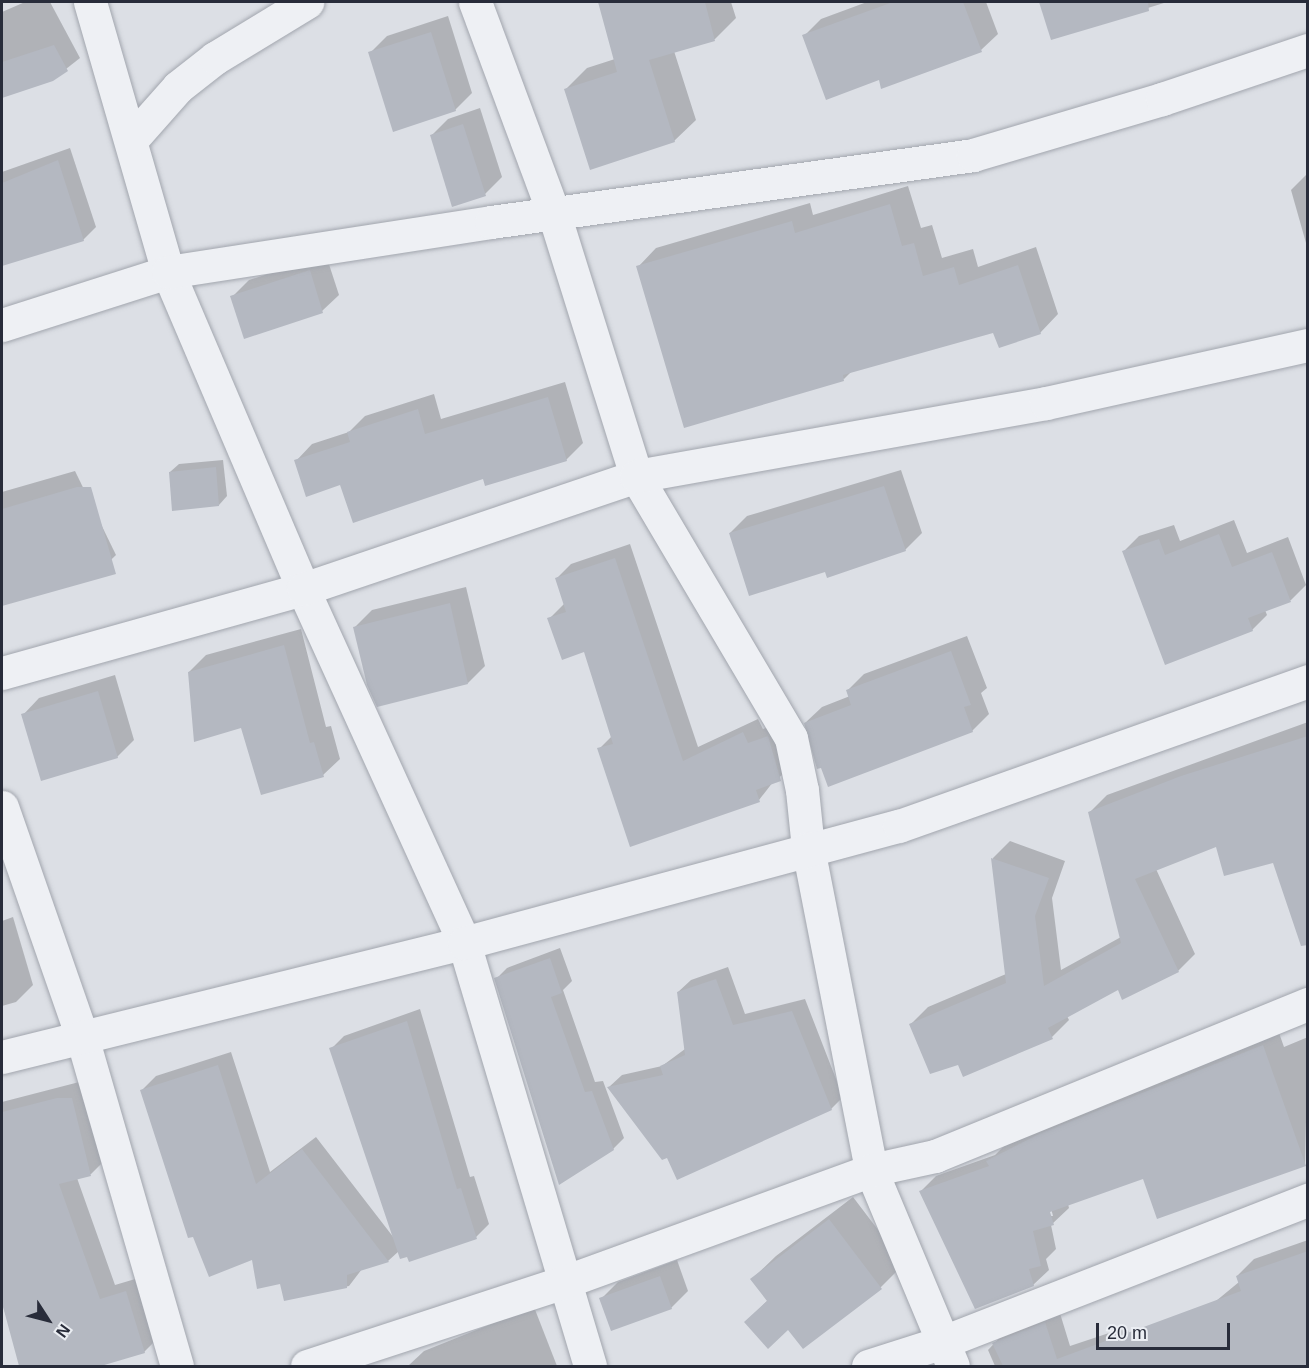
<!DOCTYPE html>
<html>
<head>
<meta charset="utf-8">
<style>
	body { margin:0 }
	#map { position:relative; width:1309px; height:1368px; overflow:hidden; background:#dcdfe5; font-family:Arial,sans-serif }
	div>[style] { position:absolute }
	.shadow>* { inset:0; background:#0003 }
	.building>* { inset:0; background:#b4b8c1 }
	.roads { filter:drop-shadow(0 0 2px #a2a6ae) drop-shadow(0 0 2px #a2a6ae) }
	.minor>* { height:33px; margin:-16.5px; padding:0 16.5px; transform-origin:16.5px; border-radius:16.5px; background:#eef0f4 }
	span { translate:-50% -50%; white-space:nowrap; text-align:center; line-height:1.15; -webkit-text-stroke:4.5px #ebeef3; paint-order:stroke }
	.frame { position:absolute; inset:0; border:3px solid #282c3a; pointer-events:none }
	.north { position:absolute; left:18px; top:1290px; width:60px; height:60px; -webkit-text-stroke:4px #ebeef3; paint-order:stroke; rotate:126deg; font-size:16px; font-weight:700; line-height:24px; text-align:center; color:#282c3a }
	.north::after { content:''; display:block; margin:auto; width:21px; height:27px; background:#282c3a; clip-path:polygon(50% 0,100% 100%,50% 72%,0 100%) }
	.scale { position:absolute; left:1096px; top:1323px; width:134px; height:27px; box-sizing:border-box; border:3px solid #282c3a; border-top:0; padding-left:8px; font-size:18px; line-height:21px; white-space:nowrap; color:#282c3a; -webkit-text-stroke:4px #ebeef3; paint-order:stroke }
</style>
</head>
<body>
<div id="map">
	<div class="shadow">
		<i style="clip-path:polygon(25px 2px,50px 2px,80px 58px,52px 80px,2px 96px,2px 12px)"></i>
		<i style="clip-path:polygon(599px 2px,731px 2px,736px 18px,715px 39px,674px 51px,696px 120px,674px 141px,566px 89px,587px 68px,615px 59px)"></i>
		<i style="clip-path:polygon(867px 2px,986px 2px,998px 34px,981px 50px,880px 78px,804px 36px,821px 19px)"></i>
		<i style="clip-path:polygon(1041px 2px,1167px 2px,1052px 38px)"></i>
		<i style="clip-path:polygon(448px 16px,472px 93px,455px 110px,370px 53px,387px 36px)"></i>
		<i style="clip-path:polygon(480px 108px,502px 177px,485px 194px,431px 136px,448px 119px)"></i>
		<i style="clip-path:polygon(70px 148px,96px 227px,83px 240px,2px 265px,2px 172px)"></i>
		<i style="clip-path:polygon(1308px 173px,1308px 250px,1291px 190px)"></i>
		<i style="clip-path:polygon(908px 186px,921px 228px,932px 225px,942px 258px,973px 249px,978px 267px,1036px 247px,1058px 314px,1040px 333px,994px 331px,852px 371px,844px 379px,638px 267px,656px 248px,810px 203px,813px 215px)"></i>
		<i style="clip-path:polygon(326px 255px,339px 295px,322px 311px,232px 297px,249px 280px)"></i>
		<i style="clip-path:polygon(565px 382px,583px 443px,566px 460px,484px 477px,341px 483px,296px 461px,312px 444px,349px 432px,365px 416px,434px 394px,441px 419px)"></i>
		<i style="clip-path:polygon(223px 460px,227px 496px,219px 505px,170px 472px,179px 464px)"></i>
		<i style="clip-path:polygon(901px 470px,922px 533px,905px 550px,826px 570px,730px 533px,747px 516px)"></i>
		<i style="clip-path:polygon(75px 471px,116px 555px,91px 579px,2px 605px,2px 492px)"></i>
		<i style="clip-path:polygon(1234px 520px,1247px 553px,1288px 537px,1306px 585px,1291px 600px,1265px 610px,1267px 615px,1252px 630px,1124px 551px,1139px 536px,1174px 525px,1180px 541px)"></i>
		<i style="clip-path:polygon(630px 544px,698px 747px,758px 719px,763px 729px,783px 722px,795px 765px,773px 782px,759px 800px,599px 749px,612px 736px,585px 651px,549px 619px,565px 603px,556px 579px,571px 564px)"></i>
		<i style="clip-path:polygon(466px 587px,485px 666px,468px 683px,355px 627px,372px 610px)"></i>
		<i style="clip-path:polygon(301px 629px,326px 727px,331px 726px,340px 759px,323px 775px,242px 727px,189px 672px,206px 655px)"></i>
		<i style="clip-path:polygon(967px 636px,987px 688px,981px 693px,989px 714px,972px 731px,805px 723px,822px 707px,850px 696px,848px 690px,864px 674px)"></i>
		<i style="clip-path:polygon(115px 675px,134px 740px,117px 757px,23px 715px,39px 698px)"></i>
		<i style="clip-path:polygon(1308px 722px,1308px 897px,1274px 861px,1217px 845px,1156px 869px,1195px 954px,1178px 971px,1118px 988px,1067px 1016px,1069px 1020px,1052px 1037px,959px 1063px,911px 1024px,928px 1007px,1006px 974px,993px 858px,1010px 841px,1065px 861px,1052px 898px,1061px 970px,1121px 937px,1090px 812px,1107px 795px)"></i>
		<i style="clip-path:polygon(13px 917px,33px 985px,16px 1002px,2px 1006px,2px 921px)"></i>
		<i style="clip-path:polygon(560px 948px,572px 981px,563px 990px,595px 1082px,603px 1081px,624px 1138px,613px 1149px,496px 979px,507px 968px)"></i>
		<i style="clip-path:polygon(728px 967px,745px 1014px,805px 999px,843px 1097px,831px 1109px,668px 1155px,609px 1087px,622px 1075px,662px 1066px,685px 1049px,678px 992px,691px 980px)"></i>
		<i style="clip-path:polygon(420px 1009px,470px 1177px,474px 1176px,489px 1224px,476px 1237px,408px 1255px,399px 1251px,388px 1261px,362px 1269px,349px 1286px,285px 1299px,282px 1282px,253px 1258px,142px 1090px,156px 1076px,231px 1052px,270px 1172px,316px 1137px,394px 1238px,331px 1049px,344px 1036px)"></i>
		<i style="clip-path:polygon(evenodd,1278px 1030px,1284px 1047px,1308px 1037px,1305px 1164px,1144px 1177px,1068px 1204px,1069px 1208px,1051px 1225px,1056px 1249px,1046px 1259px,1049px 1270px,1033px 1285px,921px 1191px,936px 1176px,995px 1155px,1004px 1146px,1058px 1118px,1278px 1030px,1050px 1204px,1053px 1216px,1050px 1216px,1050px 1204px)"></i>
		<i style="clip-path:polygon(87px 1080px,106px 1159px,91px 1174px,77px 1178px,115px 1285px,142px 1277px,159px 1337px,144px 1352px,96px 1366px,53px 1366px,50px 1358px,21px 1366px,2px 1302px,2px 1102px)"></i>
		<i style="clip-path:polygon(853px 1197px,904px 1264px,881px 1287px,803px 1347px,789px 1328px,746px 1322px,768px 1300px,752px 1279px,776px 1256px)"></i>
		<i style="clip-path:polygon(1308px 1240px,1308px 1366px,1239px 1366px,1216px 1301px,1239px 1282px,1237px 1276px,1254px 1259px)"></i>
		<i style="clip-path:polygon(677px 1260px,688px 1291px,671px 1308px,601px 1299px,618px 1282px)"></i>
		<i style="clip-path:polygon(534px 1307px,557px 1366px,408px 1366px,424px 1351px)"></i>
		<i style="clip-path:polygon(1059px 1310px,1070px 1346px,1127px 1327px,1140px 1366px,995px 1366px,988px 1350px,1007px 1330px)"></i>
	</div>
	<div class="building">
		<i style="clip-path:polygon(598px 2px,705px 2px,715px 41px,649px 60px,675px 142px,590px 170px,564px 89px,617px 72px)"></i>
		<i style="clip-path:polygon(893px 2px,963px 2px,982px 52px,881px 89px,879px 80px,826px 100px,802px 35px)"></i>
		<i style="clip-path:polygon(1039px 2px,1148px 2px,1149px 11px,1051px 40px)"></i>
		<i style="clip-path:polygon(431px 32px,456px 111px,393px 132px,368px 52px)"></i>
		<i style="clip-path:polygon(54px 45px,68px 71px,53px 81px,2px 98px,2px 62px)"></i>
		<i style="clip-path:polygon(463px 124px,486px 196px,452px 207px,430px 135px)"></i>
		<i style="clip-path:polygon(58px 160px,84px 241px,2px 266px,2px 183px)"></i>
		<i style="clip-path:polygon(890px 204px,902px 246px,914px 243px,923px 276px,954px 267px,959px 285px,1018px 265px,1041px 334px,999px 348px,993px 333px,843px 375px,844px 381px,684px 428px,636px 266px,792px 221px,795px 233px)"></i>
		<i style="clip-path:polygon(310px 270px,323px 313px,244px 339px,230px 296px)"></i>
		<i style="clip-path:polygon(548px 397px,567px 461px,485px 486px,483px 479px,353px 523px,340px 485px,306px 497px,294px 460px,350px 442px,347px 432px,418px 409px,425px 434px)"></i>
		<i style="clip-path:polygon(216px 467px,219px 506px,172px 511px,169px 472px)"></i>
		<i style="clip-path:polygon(884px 486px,906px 551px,827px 578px,825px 572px,749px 596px,729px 533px)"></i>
		<i style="clip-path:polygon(77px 487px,91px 487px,116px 574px,2px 606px,2px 509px)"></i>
		<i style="clip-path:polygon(1219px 534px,1232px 567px,1272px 552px,1291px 602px,1248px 618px,1253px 631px,1165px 665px,1122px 551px,1159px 539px,1165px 555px)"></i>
		<i style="clip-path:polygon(615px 558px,683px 761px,743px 732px,748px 743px,768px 736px,781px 781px,756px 790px,760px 802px,630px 847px,597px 748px,613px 744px,584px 652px,562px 660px,547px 618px,566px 612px,555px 578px)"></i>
		<i style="clip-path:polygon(450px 603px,468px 684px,377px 707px,367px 685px,353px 627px)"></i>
		<i style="clip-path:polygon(284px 645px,310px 743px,314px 742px,324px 777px,261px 795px,241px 728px,194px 742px,188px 672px)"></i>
		<i style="clip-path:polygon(951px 651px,971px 705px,964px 707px,973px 732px,828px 787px,821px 768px,817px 769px,804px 723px,851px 705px,846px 690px)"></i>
		<i style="clip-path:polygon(98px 691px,118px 758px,41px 781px,21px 714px)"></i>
		<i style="clip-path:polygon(1308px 736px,1308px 945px,1301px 946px,1273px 863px,1224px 876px,1216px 847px,1135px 879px,1179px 972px,1122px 1000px,1118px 990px,1048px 1028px,1053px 1039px,963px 1077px,958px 1065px,930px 1074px,909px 1024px,1006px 983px,991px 858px,1049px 878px,1035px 916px,1044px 986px,1121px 943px,1088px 812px,1181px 776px)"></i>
		<i style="clip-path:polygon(550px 958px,562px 993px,551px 997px,585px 1092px,592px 1091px,614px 1150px,559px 1185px,494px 978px)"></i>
		<i style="clip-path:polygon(716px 979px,733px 1025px,792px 1011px,832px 1110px,677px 1180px,667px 1158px,662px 1160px,607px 1087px,663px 1075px,660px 1066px,685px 1055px,677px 992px)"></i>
		<i style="clip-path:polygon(407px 1021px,457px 1189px,461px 1188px,477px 1239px,409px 1262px,407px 1257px,400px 1259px,329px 1048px)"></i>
		<i style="clip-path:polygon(1263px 1045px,1306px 1166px,1157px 1219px,1143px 1179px,1050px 1212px,1054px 1225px,1033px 1231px,1041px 1266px,1029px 1269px,1034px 1286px,975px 1309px,919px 1191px,989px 1166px,986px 1161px,1041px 1133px)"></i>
		<i style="clip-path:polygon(218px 1065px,256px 1184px,302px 1149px,389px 1262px,347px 1275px,347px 1288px,284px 1301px,280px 1284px,257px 1289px,252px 1260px,209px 1277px,193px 1237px,188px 1238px,140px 1090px)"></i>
		<i style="clip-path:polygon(57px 1098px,72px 1098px,91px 1176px,59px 1184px,100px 1299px,126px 1291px,145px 1353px,101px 1366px,19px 1366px,2px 1303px,2px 1112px)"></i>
		<i style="clip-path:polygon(829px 1219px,882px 1289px,803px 1349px,788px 1330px,768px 1349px,744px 1322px,767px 1301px,750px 1279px)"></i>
		<i style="clip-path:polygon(1308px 1251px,1308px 1366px,1003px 1366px,992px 1343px,1045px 1322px,1057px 1359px,1241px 1291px,1236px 1276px)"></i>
		<i style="clip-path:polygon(660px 1276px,672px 1309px,611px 1331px,599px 1298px)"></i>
	</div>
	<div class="roads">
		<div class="minor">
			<i style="left:90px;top:2px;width:281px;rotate:73.9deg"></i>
			<i style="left:168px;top:272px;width:345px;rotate:66.9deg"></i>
			<i style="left:303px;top:589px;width:389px;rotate:65.5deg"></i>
			<i style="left:464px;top:943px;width:441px;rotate:73.4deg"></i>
			<i style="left:475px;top:2px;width:226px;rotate:69.6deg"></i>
			<i style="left:554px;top:214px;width:275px;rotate:72.6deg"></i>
			<i style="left:636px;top:476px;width:304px;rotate:59.4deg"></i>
			<i style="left:791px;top:738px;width:53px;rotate:78.1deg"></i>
			<i style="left:802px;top:790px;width:58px;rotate:84.1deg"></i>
			<i style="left:808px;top:848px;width:328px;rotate:78.9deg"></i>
			<i style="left:871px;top:1170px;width:212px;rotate:67.3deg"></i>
			<i style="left:132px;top:139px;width:69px;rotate:-48.5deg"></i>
			<i style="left:178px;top:87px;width:47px;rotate:-38.1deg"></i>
			<i style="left:215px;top:58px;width:108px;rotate:-31.3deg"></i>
			<i style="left:2px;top:325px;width:174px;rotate:-17.7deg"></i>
			<i style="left:168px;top:272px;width:327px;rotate:-8.8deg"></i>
			<i style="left:491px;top:222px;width:487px;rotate:-7.9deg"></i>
			<i style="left:973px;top:155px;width:197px;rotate:-16.5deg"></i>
			<i style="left:1162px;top:99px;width:154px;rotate:-18.6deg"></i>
			<i style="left:2px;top:673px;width:313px;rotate:-15.6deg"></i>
			<i style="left:303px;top:589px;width:352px;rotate:-18.7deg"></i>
			<i style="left:636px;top:476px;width:416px;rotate:-10.1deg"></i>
			<i style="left:1046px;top:403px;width:268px;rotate:-12.5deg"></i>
			<i style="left:2px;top:807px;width:244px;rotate:70.8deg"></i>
			<i style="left:82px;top:1037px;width:342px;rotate:73.9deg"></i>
			<i style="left:2px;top:1057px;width:476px;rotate:-13.9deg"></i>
			<i style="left:464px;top:943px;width:450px;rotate:-15.1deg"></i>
			<i style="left:899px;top:826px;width:434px;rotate:-19.5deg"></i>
			<i style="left:307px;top:1366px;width:270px;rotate:-18.1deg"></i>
			<i style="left:564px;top:1282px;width:327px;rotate:-20deg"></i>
			<i style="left:871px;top:1170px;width:66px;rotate:-12.3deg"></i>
			<i style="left:935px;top:1156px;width:403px;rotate:-22.2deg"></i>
			<i style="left:868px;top:1366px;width:79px;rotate:-17.7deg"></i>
			<i style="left:943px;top:1342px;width:392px;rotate:-21.3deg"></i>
		</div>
	</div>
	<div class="frame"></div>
	<div class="north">N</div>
	<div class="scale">20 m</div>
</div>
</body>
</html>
